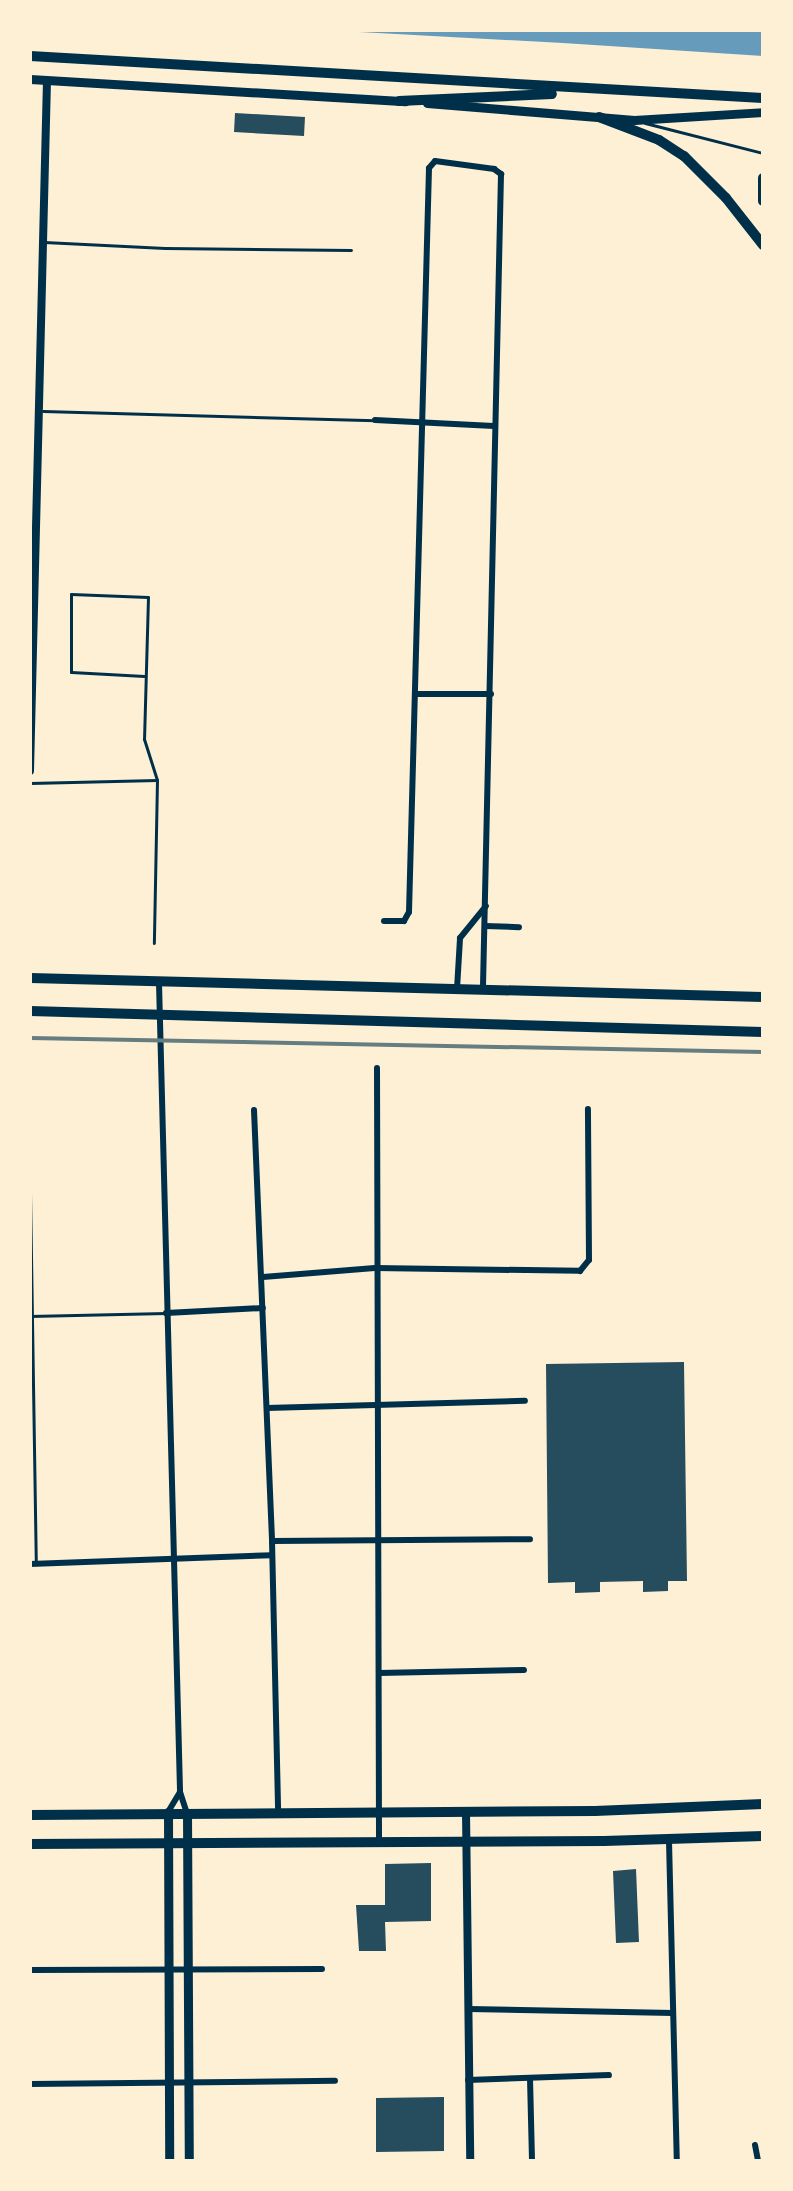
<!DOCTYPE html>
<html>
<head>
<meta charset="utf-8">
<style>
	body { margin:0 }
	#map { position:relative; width:793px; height:2191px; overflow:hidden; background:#fdf0d5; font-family:Arial,sans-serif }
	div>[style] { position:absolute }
	.water>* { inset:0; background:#669bbc }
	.building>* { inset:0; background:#264d5e }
	.service>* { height:3px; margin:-1.5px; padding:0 1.5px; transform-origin:1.5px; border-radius:1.5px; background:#003049 }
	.minor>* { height:6px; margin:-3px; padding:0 3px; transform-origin:3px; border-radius:3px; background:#003049 }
	.tertiary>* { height:8px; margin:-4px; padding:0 4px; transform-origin:4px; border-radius:4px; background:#003049 }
	.secondary>* { height:9px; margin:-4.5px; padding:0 4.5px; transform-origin:4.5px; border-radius:4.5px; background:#003049 }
	.primary>* { height:10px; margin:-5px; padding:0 5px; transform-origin:5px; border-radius:5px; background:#003049 }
	.trunk>* { height:10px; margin:-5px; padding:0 5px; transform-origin:5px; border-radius:5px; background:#003049 }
	.rail>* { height:4px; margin:-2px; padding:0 2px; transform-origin:2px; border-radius:2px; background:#657d81 }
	span { translate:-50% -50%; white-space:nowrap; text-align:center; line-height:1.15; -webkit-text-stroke:8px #fdf0d5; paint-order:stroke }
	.frame { position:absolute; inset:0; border:32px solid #fdf0d5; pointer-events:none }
</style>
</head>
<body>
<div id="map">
	<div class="water">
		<i style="clip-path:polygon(323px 30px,763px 30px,763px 56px,563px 43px)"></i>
	</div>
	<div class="building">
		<i style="clip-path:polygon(235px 113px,305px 117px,304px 136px,234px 132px)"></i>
		<i style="clip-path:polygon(684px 1362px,687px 1581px,668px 1581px,668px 1591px,643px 1592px,643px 1581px,600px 1582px,600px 1592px,575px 1593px,575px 1582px,548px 1583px,546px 1364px)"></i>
		<i style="clip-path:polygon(431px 1863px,431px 1921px,385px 1922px,386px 1951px,359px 1951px,356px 1905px,385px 1905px,385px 1864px)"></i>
		<i style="clip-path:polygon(636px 1869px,639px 1942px,616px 1943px,613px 1871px)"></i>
		<i style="clip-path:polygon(444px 2097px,444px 2151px,376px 2152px,376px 2098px)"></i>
	</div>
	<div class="service">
		<i style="left:645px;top:123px;width:122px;rotate:14.3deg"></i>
		<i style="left:44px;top:242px;width:121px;rotate:2.8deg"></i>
		<i style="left:165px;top:248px;width:186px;rotate:0.6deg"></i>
		<i style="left:43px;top:411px;width:332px;rotate:1.6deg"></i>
		<i style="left:144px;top:676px;width:73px;rotate:-176.9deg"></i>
		<i style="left:71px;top:672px;width:78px;rotate:-90deg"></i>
		<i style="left:71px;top:594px;width:77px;rotate:2.2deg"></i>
		<i style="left:148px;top:597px;width:142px;rotate:91.6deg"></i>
		<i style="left:144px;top:739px;width:43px;rotate:72.4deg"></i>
		<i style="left:157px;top:780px;width:163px;rotate:91.1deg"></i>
		<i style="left:30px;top:783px;width:127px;rotate:-1.4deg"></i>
		<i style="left:30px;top:1193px;width:371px;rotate:89.1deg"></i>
		<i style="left:30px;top:1316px;width:136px;rotate:-1.3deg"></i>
	</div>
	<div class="minor">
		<i style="left:375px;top:420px;width:119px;rotate:2.9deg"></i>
		<i style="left:415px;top:694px;width:76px"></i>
		<i style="left:384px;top:921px;width:20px"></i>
		<i style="left:404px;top:921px;width:10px;rotate:-61deg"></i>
		<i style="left:409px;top:912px;width:744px;rotate:-88.46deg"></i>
		<i style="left:429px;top:168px;width:9px;rotate:-49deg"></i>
		<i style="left:435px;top:161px;width:60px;rotate:7.7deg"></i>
		<i style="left:494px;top:169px;width:9px;rotate:36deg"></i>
		<i style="left:501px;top:174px;width:815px;rotate:91.27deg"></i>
		<i style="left:485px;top:926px;width:34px;rotate:2deg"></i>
		<i style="left:159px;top:983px;width:809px;rotate:88.51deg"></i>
		<i style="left:180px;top:1792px;width:22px;rotate:72deg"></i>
		<i style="left:457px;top:989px;width:51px;rotate:-86.6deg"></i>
		<i style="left:460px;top:938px;width:41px;rotate:-50.9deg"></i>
		<i style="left:377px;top:1068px;width:773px;rotate:89.85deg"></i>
		<i style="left:254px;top:1110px;width:431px;rotate:87.6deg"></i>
		<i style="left:272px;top:1541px;width:272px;rotate:88.7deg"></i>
		<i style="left:263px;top:1277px;width:112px;rotate:-4.6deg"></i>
		<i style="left:375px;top:1268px;width:205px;rotate:0.8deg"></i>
		<i style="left:580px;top:1271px;width:14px;rotate:-51deg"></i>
		<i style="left:589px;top:1260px;width:151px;rotate:-90.4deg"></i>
		<i style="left:166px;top:1313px;width:97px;rotate:-3deg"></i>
		<i style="left:267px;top:1408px;width:258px;rotate:-1.6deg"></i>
		<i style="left:272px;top:1541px;width:258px;rotate:-0.4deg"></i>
		<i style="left:30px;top:1564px;width:242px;rotate:-2.1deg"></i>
		<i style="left:379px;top:1673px;width:145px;rotate:-1.2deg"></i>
		<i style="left:168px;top:1812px;width:23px;rotate:-59deg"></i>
		<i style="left:669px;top:1841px;width:320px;rotate:88.6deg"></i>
		<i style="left:30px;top:1970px;width:292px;rotate:-0.2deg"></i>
		<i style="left:469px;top:2009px;width:204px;rotate:1.1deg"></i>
		<i style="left:530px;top:2078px;width:83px;rotate:88.6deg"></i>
		<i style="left:468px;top:2080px;width:141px;rotate:-2deg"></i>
		<i style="left:30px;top:2084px;width:305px;rotate:-0.6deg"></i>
		<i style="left:755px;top:2145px;width:16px;rotate:79deg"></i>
	</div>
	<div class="tertiary">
		<i style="left:30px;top:771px;width:690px;rotate:-88.59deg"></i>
		<i style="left:466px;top:1812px;width:349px;rotate:89.3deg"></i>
	</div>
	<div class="secondary">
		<i style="left:30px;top:79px;width:376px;rotate:3.4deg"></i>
		<i style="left:427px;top:103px;width:208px;rotate:4.7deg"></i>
		<i style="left:634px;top:120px;width:129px;rotate:-3.5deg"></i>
		<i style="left:168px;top:1812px;width:349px;rotate:89.8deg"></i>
		<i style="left:187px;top:1813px;width:348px;rotate:89.7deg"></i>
	</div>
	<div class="primary">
		<i style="left:599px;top:117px;width:64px;rotate:21deg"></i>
		<i style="left:659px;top:140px;width:30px;rotate:33deg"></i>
		<i style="left:684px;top:156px;width:59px;rotate:45deg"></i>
		<i style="left:726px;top:198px;width:60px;rotate:51.8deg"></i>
		<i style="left:763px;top:178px;width:23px;rotate:90deg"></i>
		<i style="left:30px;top:978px;width:733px;rotate:1.48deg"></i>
		<i style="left:30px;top:1011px;width:733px;rotate:1.64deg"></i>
		<i style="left:30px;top:1815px;width:565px;rotate:-0.41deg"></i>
		<i style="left:595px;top:1811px;width:168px;rotate:-2.4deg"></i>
		<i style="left:30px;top:1844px;width:574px;rotate:-0.3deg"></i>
		<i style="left:604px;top:1841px;width:159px;rotate:-1.8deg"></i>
	</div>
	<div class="trunk">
		<i style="left:30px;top:56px;width:734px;rotate:3.28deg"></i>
		<i style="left:399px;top:101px;width:153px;rotate:-2.6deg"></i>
	</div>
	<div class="rail">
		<i style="left:30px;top:1038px;width:733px;rotate:1.09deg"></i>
	</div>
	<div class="frame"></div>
</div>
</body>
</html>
